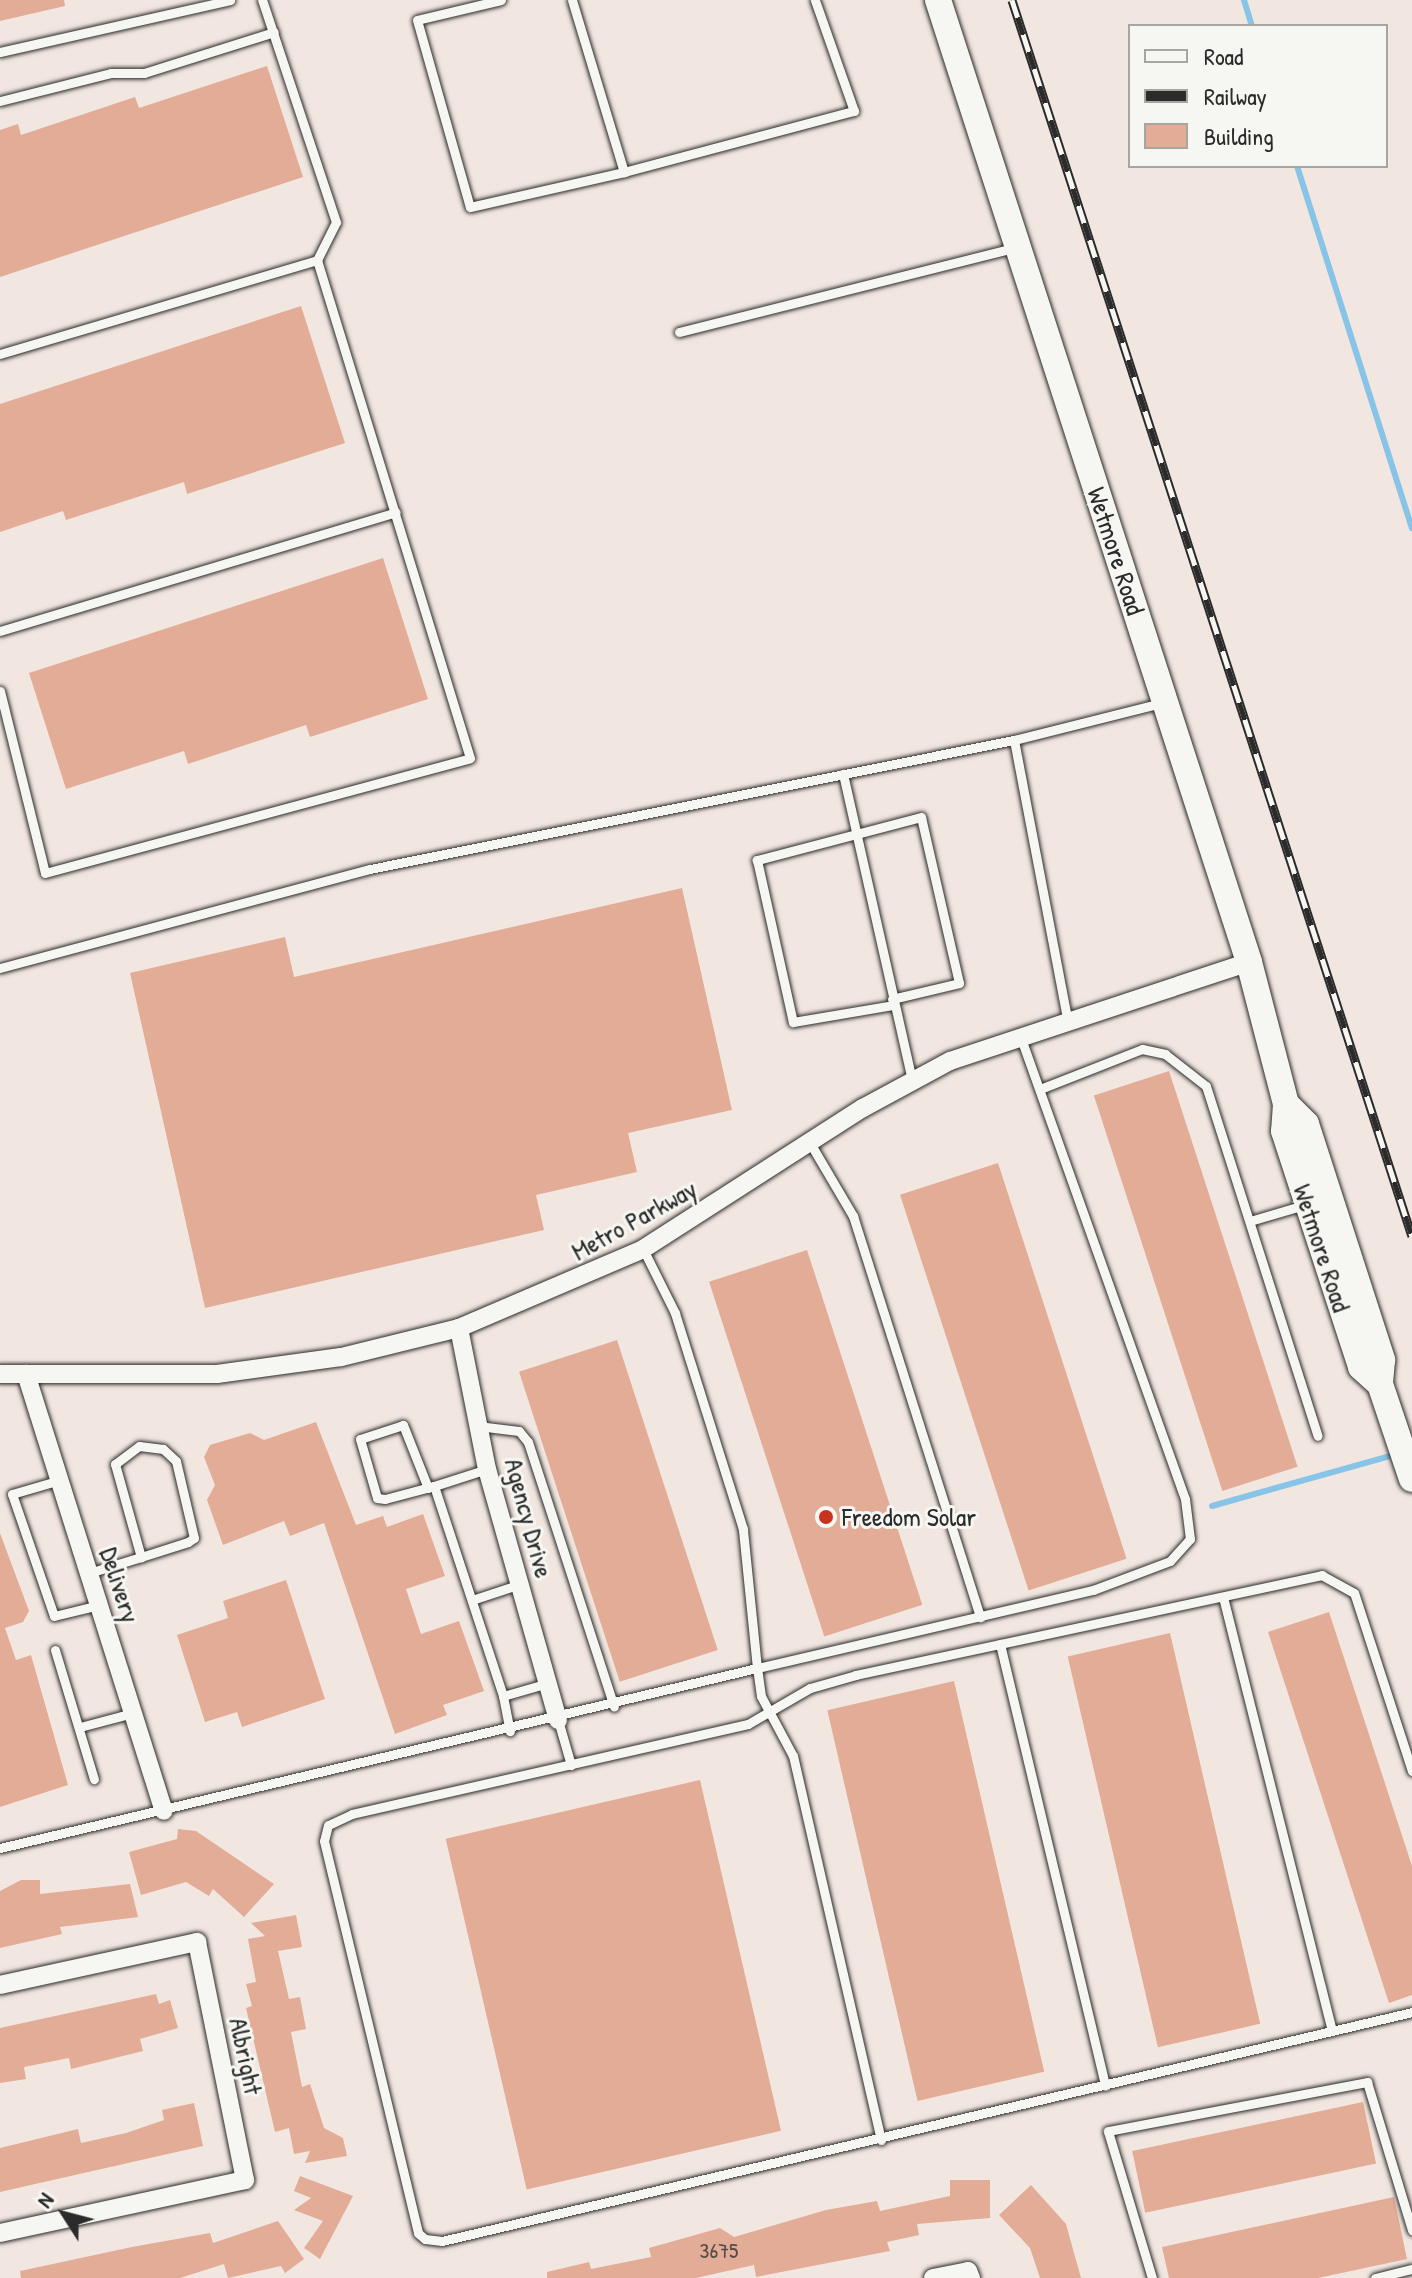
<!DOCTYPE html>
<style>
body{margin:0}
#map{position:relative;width:1412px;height:2278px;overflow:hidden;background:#f2e7e0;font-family:"Patrick Hand",sans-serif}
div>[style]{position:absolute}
.stream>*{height:6px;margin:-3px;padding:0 3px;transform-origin:3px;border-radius:3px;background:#87c4e7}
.building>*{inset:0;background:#e2ac97;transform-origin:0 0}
.roads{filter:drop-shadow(0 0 2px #2b2b2b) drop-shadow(0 0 2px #2b2b2b)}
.service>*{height:9px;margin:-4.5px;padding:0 4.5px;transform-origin:4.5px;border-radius:4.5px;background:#f6f6f2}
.minor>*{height:18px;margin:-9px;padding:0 9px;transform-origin:9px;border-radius:9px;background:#f6f6f2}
.secondary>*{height:26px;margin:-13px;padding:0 13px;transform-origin:13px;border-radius:13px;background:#f6f6f2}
.rail>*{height:9px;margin-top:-4.5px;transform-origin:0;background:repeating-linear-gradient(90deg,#f6f6f2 0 18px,#2b2b2b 0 36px);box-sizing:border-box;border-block:2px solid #2b2b2b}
.dots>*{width:22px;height:22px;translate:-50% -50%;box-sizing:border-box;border:4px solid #f6f6f2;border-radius:50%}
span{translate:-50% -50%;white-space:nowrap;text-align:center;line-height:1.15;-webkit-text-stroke:6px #f6f6f2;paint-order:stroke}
.number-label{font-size:22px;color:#594b46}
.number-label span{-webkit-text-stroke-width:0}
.street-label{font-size:26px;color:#2b2b2b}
.poi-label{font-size:26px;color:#2b2b2b}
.left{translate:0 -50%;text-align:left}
.legend{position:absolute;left:1128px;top:24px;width:260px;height:144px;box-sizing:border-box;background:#f6f6f2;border:2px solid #a5a5a2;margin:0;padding:10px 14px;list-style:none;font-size:24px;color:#2b2b2b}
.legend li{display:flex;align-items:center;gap:16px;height:40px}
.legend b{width:40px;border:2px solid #a5a5a2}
.north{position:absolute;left:24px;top:2174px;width:80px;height:80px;-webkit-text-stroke:6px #f6f6f2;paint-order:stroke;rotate:306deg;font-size:22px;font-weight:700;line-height:32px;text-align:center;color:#2b2b2b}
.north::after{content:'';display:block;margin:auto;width:28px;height:36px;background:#2b2b2b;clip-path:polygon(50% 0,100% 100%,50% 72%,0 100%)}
</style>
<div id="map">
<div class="stream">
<div style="left:1244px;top:0;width:27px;rotate:73deg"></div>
<div style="left:1297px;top:166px;width:380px;rotate:72.4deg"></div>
<div style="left:1212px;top:1506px;width:192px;rotate:-15.7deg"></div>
</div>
<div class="building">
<div style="clip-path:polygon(0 0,64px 0,65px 6px,0 21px)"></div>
<div style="clip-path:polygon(267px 66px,303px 177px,0 277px,0 130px,18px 124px,21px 135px,135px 97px,139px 108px)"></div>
<div style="clip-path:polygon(301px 306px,345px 443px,187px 494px,184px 482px,66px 520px,63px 511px,0 532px,0 404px)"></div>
<div style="clip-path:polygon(383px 558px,428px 699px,310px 737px,306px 725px,188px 764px,184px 751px,66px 789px,29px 673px)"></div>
<div style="clip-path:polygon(682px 888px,732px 1110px,628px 1133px,637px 1172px,536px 1195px,544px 1230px,205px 1308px,130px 973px,285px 937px,294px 977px)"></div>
<div style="left:1169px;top:1071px;width:416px;height:79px;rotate:72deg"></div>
<div style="left:998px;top:1163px;width:416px;height:103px;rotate:72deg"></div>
<div style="left:807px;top:1250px;width:373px;height:103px;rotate:72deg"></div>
<div style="left:617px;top:1340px;width:326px;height:103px;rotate:72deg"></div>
<div style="clip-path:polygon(316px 1422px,356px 1525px,383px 1516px,387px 1527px,423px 1514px,445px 1576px,406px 1589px,421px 1634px,459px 1621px,484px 1691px,443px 1705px,447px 1715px,395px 1734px,324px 1523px,290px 1536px,284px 1521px,223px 1545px,207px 1500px,215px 1485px,204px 1457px,210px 1445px,250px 1433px,264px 1440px)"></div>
<div style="clip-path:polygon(0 1533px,29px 1611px,23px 1622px,5px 1628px,16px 1660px,31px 1655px,68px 1785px,0 1807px)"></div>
<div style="clip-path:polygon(286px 1580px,325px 1699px,242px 1727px,237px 1712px,205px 1722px,177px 1635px,228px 1618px,223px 1601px)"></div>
<div style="clip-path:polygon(1329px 1612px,1412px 1866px,1412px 1995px,1389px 2003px,1268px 1632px)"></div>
<div style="left:1170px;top:1633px;width:401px;height:105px;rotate:77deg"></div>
<div style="left:954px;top:1681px;width:401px;height:130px;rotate:77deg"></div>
<div style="left:700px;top:1780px;width:360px;height:261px;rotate:77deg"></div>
<div style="clip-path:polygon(178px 1829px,196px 1831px,274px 1884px,244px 1917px,213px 1889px,209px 1896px,186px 1882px,141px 1895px,129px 1852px,177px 1839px)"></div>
<div style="clip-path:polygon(21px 1880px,40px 1880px,40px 1894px,130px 1884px,138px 1917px,60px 1927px,62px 1934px,0 1948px,0 1891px)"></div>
<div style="clip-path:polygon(296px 1915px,302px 1947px,278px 1951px,289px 1999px,300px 1997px,306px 2029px,291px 2032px,302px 2087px,310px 2084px,324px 2128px,343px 2138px,347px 2156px,305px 2163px,310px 2151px,294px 2154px,289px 2128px,275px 2132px,246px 2008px,252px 2006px,246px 1984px,256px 1982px,248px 1939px,265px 1936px,251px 1923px)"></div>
<div style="clip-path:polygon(156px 1994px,159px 2004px,170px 2000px,178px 2028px,140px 2039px,143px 2051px,71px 2069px,69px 2058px,24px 2067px,26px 2079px,0 2083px,0 2028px)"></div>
<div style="left:1363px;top:2102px;width:63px;height:236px;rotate:78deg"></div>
<div style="clip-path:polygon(194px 2103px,203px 2146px,0 2192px,0 2148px,78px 2129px,81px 2143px,126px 2133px,164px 2120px,162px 2110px)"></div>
<div style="clip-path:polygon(300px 2176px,353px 2196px,320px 2259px,304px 2248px,323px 2221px,294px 2210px,311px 2198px,294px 2191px)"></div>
<div style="clip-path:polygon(950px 2180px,990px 2180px,990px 2218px,917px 2224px,919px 2235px,887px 2242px,890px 2251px,756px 2277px,754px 2265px,696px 2278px,547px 2278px,547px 2272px,589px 2262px,591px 2269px,651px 2257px,649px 2248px,720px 2228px,734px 2237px,826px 2210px,877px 2201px,880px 2211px,950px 2196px)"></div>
<div style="clip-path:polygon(1031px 2185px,1066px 2224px,1081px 2278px,1040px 2278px,1030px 2248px,999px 2215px)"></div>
<div style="clip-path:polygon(1394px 2197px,1407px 2259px,1318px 2278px,1169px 2278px,1162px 2247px)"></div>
<div style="clip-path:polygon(278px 2221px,304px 2259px,285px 2273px,281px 2266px,228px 2278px,224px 2264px,180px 2278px,21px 2278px,20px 2271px,132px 2247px,210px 2233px,213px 2243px)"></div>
</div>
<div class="roads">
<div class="service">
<div style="left:501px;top:0;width:86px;rotate:166.6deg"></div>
<div style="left:417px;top:20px;width:194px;rotate:74.2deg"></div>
<div style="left:470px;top:207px;width:158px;rotate:-12.8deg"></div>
<div style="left:572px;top:0;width:180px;rotate:73.2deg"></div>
<div style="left:624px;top:172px;width:238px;rotate:-14.9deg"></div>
<div style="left:854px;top:111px;width:118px;rotate:-109.4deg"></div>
<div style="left:0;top:52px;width:236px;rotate:-12.7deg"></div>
<div style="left:0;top:101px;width:114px;rotate:-14.2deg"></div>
<div style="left:111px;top:73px;width:33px"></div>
<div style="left:144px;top:73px;width:136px;rotate:-17.5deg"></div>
<div style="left:679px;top:332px;width:345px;rotate:-14.1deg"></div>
<div style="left:0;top:354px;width:331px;rotate:-16.5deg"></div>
<div style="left:0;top:631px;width:413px;rotate:-16.7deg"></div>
<div style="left:0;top:691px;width:187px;rotate:76.1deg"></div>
<div style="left:45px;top:873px;width:440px;rotate:-15.1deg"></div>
<div style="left:470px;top:758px;width:521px;rotate:-107.08deg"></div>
<div style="left:317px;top:260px;width:42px;rotate:-63.4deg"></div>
<div style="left:336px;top:222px;width:234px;rotate:-108.4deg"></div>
<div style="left:1014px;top:740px;width:283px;rotate:79.2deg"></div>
<div style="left:843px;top:774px;width:314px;rotate:77.3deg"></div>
<div style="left:0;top:968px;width:383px;rotate:-15deg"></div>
<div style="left:370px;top:869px;width:657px;rotate:-11.33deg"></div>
<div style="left:1014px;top:740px;width:152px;rotate:-14.1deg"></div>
<div style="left:892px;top:999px;width:69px;rotate:-13.4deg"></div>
<div style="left:959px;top:983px;width:170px;rotate:-102.9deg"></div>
<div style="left:921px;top:817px;width:170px;rotate:165.3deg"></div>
<div style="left:757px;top:860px;width:166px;rotate:77.5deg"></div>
<div style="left:793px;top:1022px;width:101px;rotate:-9.6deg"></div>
<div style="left:1040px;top:1089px;width:110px;rotate:-21.4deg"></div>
<div style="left:1142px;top:1049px;width:24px;rotate:12deg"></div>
<div style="left:1165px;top:1054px;width:52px;rotate:38deg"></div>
<div style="left:1206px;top:1086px;width:367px;rotate:72.3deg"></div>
<div style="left:810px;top:1143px;width:85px;rotate:59.5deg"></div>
<div style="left:853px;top:1216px;width:421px;rotate:72.4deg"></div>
<div style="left:1250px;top:1221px;width:56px;rotate:-16.5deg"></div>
<div style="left:478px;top:1426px;width:41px;rotate:7deg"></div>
<div style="left:519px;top:1431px;width:14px;rotate:51deg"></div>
<div style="left:528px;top:1442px;width:278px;rotate:72deg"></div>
<div style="left:487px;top:1469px;width:56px;rotate:162.2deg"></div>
<div style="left:434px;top:1486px;width:221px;rotate:71.8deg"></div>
<div style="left:503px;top:1696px;width:47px;rotate:-16.1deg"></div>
<div style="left:60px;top:1480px;width:50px;rotate:163.7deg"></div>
<div style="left:12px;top:1494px;width:129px;rotate:71deg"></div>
<div style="left:54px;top:1616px;width:46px;rotate:-13.7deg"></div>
<div style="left:428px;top:1488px;width:68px;rotate:-111.6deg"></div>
<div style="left:403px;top:1425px;width:45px;rotate:162deg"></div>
<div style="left:360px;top:1439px;width:61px;rotate:73.9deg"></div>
<div style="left:377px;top:1498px;width:8px;rotate:7deg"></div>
<div style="left:385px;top:1499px;width:51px;rotate:-14.9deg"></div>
<div style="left:89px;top:1573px;width:54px;rotate:-17.1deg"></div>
<div style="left:141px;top:1557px;width:49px;rotate:-17.7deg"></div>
<div style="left:188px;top:1542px;width:7px;rotate:-34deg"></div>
<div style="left:194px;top:1538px;width:79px;rotate:-103.2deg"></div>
<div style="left:176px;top:1461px;width:18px;rotate:-137deg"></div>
<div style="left:163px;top:1449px;width:24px;rotate:-173deg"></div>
<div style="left:139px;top:1446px;width:30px;rotate:143deg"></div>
<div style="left:115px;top:1464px;width:97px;rotate:74.4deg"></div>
<div style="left:1223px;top:1597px;width:447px;rotate:75.9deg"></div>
<div style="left:472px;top:1600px;width:51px;rotate:-18.4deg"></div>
<div style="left:1000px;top:1644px;width:454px;rotate:76.6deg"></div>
<div style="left:55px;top:1650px;width:135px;rotate:73.2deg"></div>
<div style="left:503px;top:1696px;width:36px;rotate:79deg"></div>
<div style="left:558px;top:1720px;width:47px;rotate:73.9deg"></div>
<div style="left:80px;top:1727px;width:55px;rotate:-14.8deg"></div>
<div style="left:1412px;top:1771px;width:187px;rotate:-108deg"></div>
<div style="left:1354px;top:1593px;width:37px;rotate:-151deg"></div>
<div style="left:1322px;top:1575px;width:477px;rotate:167.9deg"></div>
<div style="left:856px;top:1675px;width:48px;rotate:164.2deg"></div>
<div style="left:810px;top:1688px;width:72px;rotate:149.9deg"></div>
<div style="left:748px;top:1724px;width:406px;rotate:167.2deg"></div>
<div style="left:352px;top:1814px;width:26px;rotate:155deg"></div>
<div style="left:328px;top:1825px;width:16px;rotate:104deg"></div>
<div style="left:324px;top:1841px;width:403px;rotate:76.5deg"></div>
<div style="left:418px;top:2233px;width:9px;rotate:41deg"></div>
<div style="left:425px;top:2239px;width:17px;rotate:7deg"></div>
<div style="left:442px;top:2241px;width:997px;rotate:-13.28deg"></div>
<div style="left:0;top:1848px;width:778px;rotate:-13.38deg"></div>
<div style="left:757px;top:1668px;width:140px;rotate:-95.8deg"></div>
<div style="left:743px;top:1529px;width:226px;rotate:-107.5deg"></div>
<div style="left:675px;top:1313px;width:72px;rotate:-116.6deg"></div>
<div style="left:881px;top:2140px;width:394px;rotate:-102.9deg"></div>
<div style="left:793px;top:1756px;width:68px;rotate:-118.1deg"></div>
<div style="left:761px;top:1696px;width:28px;rotate:-98deg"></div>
<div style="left:757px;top:1668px;width:345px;rotate:-13.1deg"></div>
<div style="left:1093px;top:1590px;width:82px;rotate:-20.6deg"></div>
<div style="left:1170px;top:1561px;width:30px;rotate:-48deg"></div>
<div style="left:1190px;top:1539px;width:40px;rotate:-97.1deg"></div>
<div style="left:1185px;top:1499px;width:489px;rotate:-109.6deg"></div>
<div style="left:1152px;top:2278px;width:153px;rotate:-106.7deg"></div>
<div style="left:1108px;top:2131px;width:264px;rotate:-10.7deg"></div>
<div style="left:1367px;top:2082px;width:155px;rotate:73.1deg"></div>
<div style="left:1375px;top:2278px;width:38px;rotate:-14deg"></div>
</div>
<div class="minor">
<div style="left:459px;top:1328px;width:144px;rotate:78.8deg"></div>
<div style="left:487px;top:1469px;width:261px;rotate:74.2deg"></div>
<div style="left:0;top:1374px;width:217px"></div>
<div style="left:217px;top:1374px;width:125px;rotate:-7.8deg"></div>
<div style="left:341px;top:1357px;width:122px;rotate:-13.8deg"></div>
<div style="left:459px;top:1328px;width:200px;rotate:-23.2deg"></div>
<div style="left:643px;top:1249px;width:261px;rotate:-32.7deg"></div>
<div style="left:863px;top:1108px;width:99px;rotate:-28.4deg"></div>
<div style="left:950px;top:1061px;width:315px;rotate:-18.3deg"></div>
<div style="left:26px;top:1374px;width:458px;rotate:72.5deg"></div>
<div style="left:0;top:1985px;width:202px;rotate:-12.3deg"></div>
<div style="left:197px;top:1942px;width:243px;rotate:78.6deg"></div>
<div style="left:245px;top:2180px;width:251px;rotate:167.8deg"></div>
<div style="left:933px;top:2278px;width:36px;rotate:-11deg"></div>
<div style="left:968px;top:2271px;width:8px;rotate:67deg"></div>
</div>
<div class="secondary">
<div style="left:938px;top:0;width:1011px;rotate:72.08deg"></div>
<div style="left:1249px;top:962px;width:147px;rotate:75.4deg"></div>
<div style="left:1286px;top:1104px;width:27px;rotate:94deg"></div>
<div style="left:1284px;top:1131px;width:248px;rotate:71.9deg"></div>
<div style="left:1361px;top:1367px;width:25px;rotate:42deg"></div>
<div style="left:1286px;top:1104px;width:28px;rotate:45deg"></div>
<div style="left:1306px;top:1124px;width:248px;rotate:72.1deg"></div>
<div style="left:1382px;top:1360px;width:24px;rotate:95deg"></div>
<div style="left:1380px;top:1384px;width:100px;rotate:71.4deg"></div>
</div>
</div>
<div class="rail">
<div style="left:1012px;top:0;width:1299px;rotate:72.07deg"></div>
</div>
<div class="dots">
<div style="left:826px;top:1517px;background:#c8321e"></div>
</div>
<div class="number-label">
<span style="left:719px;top:2251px">3675</span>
</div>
<div class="street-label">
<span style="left:1116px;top:551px;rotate:72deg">Wetmore Road</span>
<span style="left:634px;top:1220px;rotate:-29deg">Metro Parkway</span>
<span style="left:1322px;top:1248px;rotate:72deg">Wetmore Road</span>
<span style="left:529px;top:1518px;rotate:75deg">Agency Drive</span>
<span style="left:120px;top:1585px;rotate:72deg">Delivery</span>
<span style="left:246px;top:2056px;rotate:78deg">Albright</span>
</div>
<div class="poi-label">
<span class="left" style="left:842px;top:1517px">Freedom Solar</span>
</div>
<ul class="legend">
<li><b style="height:10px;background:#f6f6f2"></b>Road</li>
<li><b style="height:10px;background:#2b2b2b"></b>Railway</li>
<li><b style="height:22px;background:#e2ac97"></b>Building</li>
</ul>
<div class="north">N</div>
</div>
